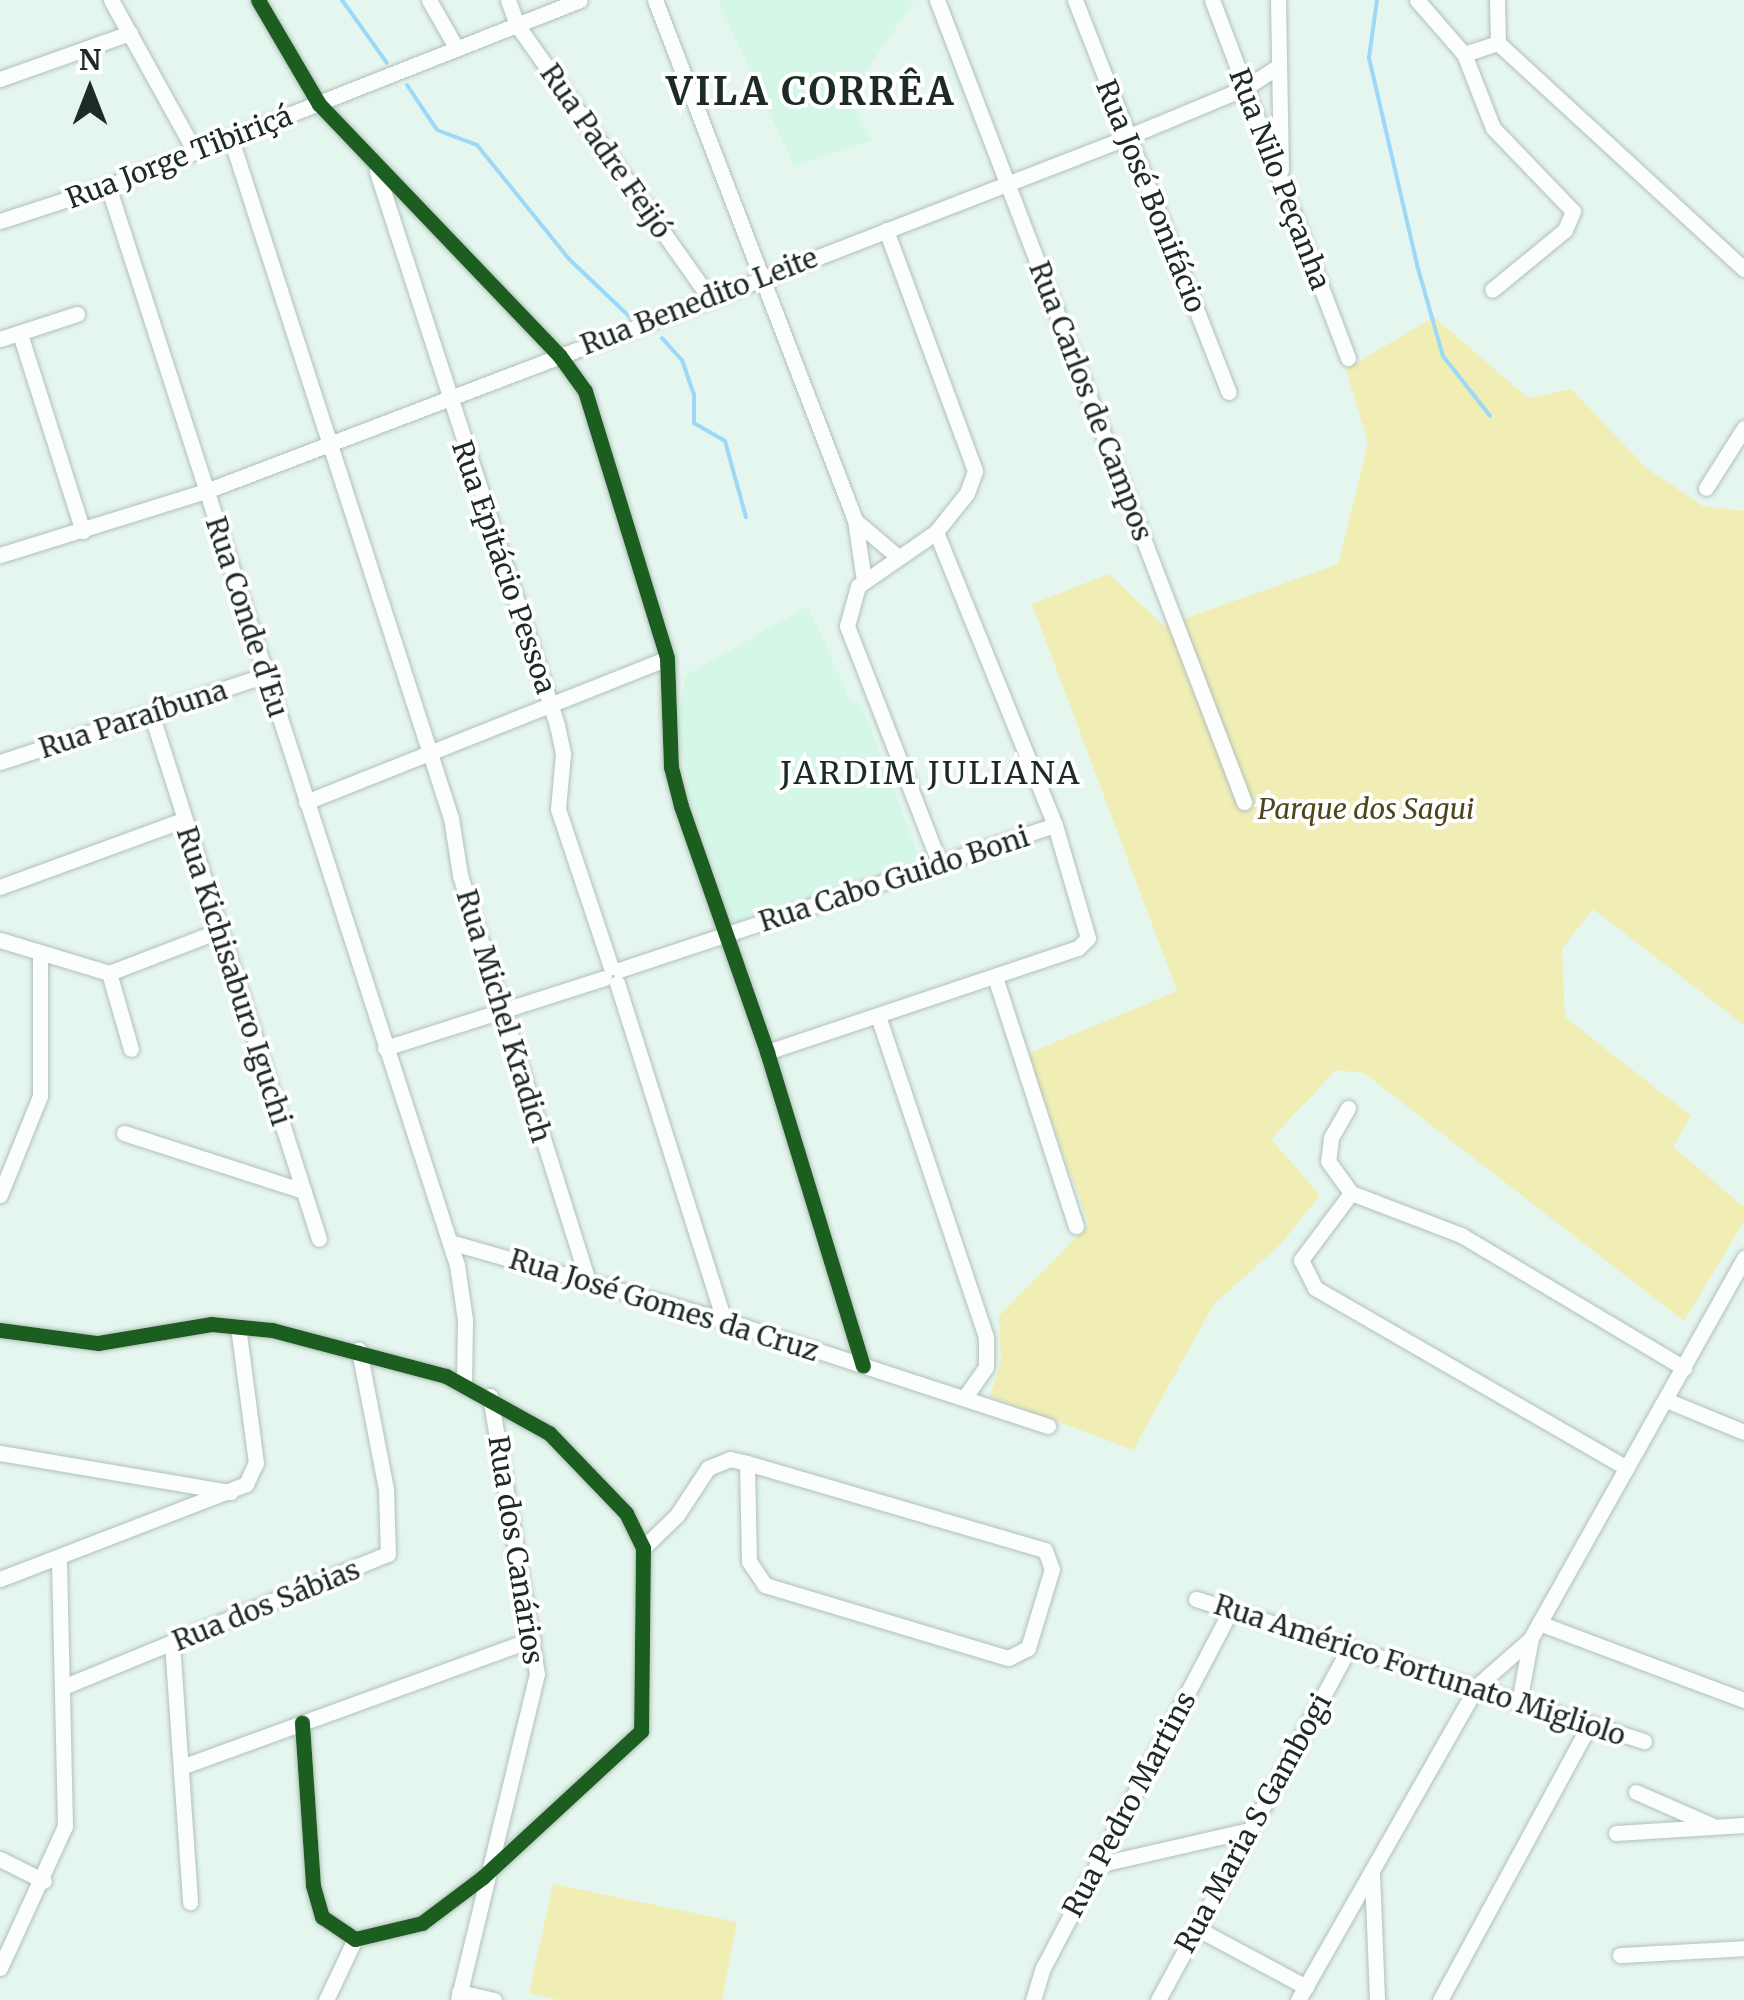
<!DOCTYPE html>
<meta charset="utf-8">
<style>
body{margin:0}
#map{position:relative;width:1744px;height:2000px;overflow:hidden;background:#e5f6ef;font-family:Merriweather,serif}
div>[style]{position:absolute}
.built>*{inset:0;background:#d4f7e8}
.green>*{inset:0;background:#f0eeb5}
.stream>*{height:4px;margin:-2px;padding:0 2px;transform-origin:2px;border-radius:2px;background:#9cd9f8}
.roads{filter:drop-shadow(0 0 2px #b1c0ba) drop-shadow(0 0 2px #b1c0ba)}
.street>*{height:15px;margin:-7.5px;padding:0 7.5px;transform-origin:7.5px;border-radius:7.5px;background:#fbfefd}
.cycleway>*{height:15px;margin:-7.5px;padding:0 7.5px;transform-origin:7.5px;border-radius:7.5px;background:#1b5e20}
span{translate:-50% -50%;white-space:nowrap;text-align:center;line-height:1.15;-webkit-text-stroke:8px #fff;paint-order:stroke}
.street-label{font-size:28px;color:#1c2b25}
.park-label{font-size:28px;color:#4e461a;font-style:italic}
.quarter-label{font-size:32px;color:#1c2b25;letter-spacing:2.5px}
.district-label{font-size:38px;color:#1c2b25;font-weight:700;letter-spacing:2.5px}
.north{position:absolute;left:40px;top:40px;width:100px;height:100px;-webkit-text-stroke:8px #fff;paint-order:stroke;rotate:0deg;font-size:28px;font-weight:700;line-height:40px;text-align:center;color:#1c2b25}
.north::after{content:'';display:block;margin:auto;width:35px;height:45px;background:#1c2b25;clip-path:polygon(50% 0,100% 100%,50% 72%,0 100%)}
</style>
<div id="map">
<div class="built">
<div style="clip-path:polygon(718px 0,915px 0,850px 95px,871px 141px,794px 166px)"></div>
<div style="clip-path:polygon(808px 606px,851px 702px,861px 703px,919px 857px,734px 923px,690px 797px,677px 722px,686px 675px)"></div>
</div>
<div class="green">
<div style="clip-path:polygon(1434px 317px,1528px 398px,1571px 389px,1646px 468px,1703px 506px,1744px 511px,1744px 1025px,1593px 909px,1562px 949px,1565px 1017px,1691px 1116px,1673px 1147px,1744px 1207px,1744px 1221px,1684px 1321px,1364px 1073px,1336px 1070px,1271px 1139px,1320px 1195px,1281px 1244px,1214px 1304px,1133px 1450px,990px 1396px,1001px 1362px,999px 1316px,1089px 1224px,1027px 1054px,1177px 991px,1032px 604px,1109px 574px,1164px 626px,1338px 564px,1368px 443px,1346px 369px)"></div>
<div style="clip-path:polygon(553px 1884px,737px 1922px,722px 2000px,559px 2000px,529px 1993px)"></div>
</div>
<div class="stream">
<div style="left:342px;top:0;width:77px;rotate:54.5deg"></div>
<div style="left:1377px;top:0;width:59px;rotate:97.9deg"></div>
<div style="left:1369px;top:58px;width:212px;rotate:76.9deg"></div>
<div style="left:1417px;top:265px;width:95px;rotate:74.1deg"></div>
<div style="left:1443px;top:356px;width:76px;rotate:51.9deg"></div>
<div style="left:407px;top:85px;width:54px;rotate:56.3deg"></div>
<div style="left:437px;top:130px;width:43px;rotate:20.6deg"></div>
<div style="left:477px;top:145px;width:146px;rotate:51.1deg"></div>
<div style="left:569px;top:259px;width:86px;rotate:43.6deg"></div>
<div style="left:662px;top:338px;width:30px;rotate:48deg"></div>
<div style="left:682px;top:360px;width:36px;rotate:71deg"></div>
<div style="left:694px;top:394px;width:29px;rotate:90deg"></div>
<div style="left:694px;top:423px;width:36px;rotate:30deg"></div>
<div style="left:725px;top:441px;width:79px;rotate:74.6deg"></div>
</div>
<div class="roads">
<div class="street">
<div style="left:111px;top:0;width:171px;rotate:61deg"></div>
<div style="left:258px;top:0;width:121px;rotate:59.6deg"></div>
<div style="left:319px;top:104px;width:347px;rotate:46.3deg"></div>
<div style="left:559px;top:355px;width:44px;rotate:54.2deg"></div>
<div style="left:585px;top:391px;width:279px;rotate:72.9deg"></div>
<div style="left:667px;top:658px;width:109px;rotate:87.9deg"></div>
<div style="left:671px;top:767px;width:40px;rotate:75.6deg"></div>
<div style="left:681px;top:806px;width:261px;rotate:70.7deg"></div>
<div style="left:767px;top:1052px;width:328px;rotate:73deg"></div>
<div style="left:429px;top:0;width:56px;rotate:60.3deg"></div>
<div style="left:508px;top:0;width:27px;rotate:70deg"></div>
<div style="left:517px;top:25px;width:335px;rotate:54.8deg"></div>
<div style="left:655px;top:0;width:557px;rotate:68.96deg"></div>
<div style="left:855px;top:520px;width:62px;rotate:81.6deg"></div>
<div style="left:937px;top:0;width:859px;rotate:69.05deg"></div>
<div style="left:1075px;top:0;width:421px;rotate:68.6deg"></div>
<div style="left:1212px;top:0;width:383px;rotate:69.2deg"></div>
<div style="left:1278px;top:0;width:170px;rotate:89deg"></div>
<div style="left:1417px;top:0;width:72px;rotate:49deg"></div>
<div style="left:1464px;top:54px;width:36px;rotate:-18deg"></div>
<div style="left:1497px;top:0;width:43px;rotate:88.7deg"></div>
<div style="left:1498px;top:43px;width:334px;rotate:42.6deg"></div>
<div style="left:1464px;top:54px;width:79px;rotate:68.6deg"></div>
<div style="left:1493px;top:128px;width:115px;rotate:46.1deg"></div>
<div style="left:1573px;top:211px;width:21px;rotate:113deg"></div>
<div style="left:1565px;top:230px;width:94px;rotate:140.6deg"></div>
<div style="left:0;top:79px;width:138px;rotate:-19.5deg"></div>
<div style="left:231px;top:139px;width:714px;rotate:72.05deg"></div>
<div style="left:451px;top:818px;width:58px;rotate:81deg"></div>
<div style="left:460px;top:875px;width:427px;rotate:72.5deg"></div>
<div style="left:377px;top:172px;width:582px;rotate:71.97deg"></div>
<div style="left:557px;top:725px;width:30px;rotate:78deg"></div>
<div style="left:563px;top:754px;width:55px;rotate:95.2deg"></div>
<div style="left:558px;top:809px;width:167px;rotate:71.5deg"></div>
<div style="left:108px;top:186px;width:1134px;rotate:72.08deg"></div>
<div style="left:457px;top:1265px;width:56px;rotate:81.7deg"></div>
<div style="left:465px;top:1320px;width:63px;rotate:90.9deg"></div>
<div style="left:0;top:221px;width:114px;rotate:-18deg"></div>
<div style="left:108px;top:186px;width:507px;rotate:-21.51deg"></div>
<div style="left:886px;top:230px;width:257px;rotate:69.7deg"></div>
<div style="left:975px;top:471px;width:23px;rotate:110deg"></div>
<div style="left:967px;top:493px;width:50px;rotate:128.5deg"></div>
<div style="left:936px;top:532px;width:95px;rotate:145.3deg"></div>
<div style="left:858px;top:586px;width:41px;rotate:105.4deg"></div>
<div style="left:847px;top:626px;width:253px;rotate:68.7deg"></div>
<div style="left:20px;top:334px;width:207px;rotate:72.3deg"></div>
<div style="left:0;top:339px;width:81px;rotate:-18deg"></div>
<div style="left:1706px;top:488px;width:71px;rotate:-57.7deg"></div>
<div style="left:858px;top:523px;width:51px;rotate:40.2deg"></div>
<div style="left:0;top:555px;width:216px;rotate:-17.3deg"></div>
<div style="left:206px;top:491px;width:539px;rotate:-20.85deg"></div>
<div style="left:710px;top:299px;width:447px;rotate:-21.2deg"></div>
<div style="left:1127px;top:137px;width:128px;rotate:-22.6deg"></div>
<div style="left:1245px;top:88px;width:37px;rotate:-33deg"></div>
<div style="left:151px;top:713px;width:552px;rotate:72.29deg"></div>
<div style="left:0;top:762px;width:280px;rotate:-18.1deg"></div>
<div style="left:306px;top:802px;width:389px;rotate:-21.7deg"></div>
<div style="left:0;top:887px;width:195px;rotate:-20.1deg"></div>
<div style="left:0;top:940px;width:114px;rotate:16.8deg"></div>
<div style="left:109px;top:973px;width:120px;rotate:-21deg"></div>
<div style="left:619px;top:970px;width:459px;rotate:-18.4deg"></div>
<div style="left:109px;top:973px;width:79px;rotate:73.9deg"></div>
<div style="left:995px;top:977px;width:262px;rotate:72deg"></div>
<div style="left:617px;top:983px;width:354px;rotate:72.4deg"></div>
<div style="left:878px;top:1016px;width:339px;rotate:71.4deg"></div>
<div style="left:986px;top:1337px;width:30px;rotate:90deg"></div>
<div style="left:986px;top:1367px;width:35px;rotate:125deg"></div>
<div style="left:385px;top:1048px;width:230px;rotate:-17.7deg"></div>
<div style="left:767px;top:1052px;width:328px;rotate:-18.5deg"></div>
<div style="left:1078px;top:948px;width:14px;rotate:-45deg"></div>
<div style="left:1088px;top:938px;width:118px;rotate:-106.3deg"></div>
<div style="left:1055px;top:825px;width:316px;rotate:-112.1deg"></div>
<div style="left:1348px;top:1108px;width:34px;rotate:120deg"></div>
<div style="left:1331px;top:1138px;width:23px;rotate:97deg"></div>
<div style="left:1328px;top:1161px;width:39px;rotate:54deg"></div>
<div style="left:124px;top:1133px;width:189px;rotate:17.9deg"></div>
<div style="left:1351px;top:1193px;width:84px;rotate:126.7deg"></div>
<div style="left:1301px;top:1260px;width:31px;rotate:63deg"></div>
<div style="left:1315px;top:1288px;width:360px;rotate:30deg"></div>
<div style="left:1351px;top:1193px;width:118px;rotate:20.9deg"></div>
<div style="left:1461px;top:1235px;width:260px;rotate:30.8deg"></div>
<div style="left:0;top:1195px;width:107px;rotate:-68deg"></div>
<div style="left:40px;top:1096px;width:143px;rotate:-90deg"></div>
<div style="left:450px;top:1242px;width:285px;rotate:15.9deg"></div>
<div style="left:724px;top:1320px;width:341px;rotate:18.1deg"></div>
<div style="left:0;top:1330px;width:99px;rotate:7.6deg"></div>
<div style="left:98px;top:1343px;width:115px;rotate:-9.5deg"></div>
<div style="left:211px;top:1324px;width:61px;rotate:5.6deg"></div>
<div style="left:272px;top:1330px;width:180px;rotate:14.8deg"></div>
<div style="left:446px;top:1376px;width:118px;rotate:29deg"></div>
<div style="left:549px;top:1433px;width:111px;rotate:46.1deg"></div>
<div style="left:626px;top:1513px;width:39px;rotate:64deg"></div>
<div style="left:643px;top:1548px;width:183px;rotate:90.6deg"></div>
<div style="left:641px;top:1731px;width:215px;rotate:137.3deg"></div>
<div style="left:483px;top:1877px;width:76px;rotate:143deg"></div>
<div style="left:422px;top:1923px;width:69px;rotate:166.6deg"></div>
<div style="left:355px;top:1939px;width:40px;rotate:-146deg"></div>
<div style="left:322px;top:1917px;width:33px;rotate:-106deg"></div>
<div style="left:313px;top:1885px;width:163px;rotate:-93.9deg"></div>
<div style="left:1666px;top:1400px;width:84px;rotate:22.3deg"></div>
<div style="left:0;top:1453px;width:234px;rotate:9.6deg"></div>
<div style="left:643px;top:1548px;width:47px;rotate:-44.1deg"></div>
<div style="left:677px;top:1515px;width:56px;rotate:-56.6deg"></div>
<div style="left:708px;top:1468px;width:24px;rotate:-22deg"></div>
<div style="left:730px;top:1459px;width:17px;rotate:13deg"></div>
<div style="left:747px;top:1463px;width:310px;rotate:16.3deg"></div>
<div style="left:1045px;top:1550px;width:20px;rotate:70deg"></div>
<div style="left:1052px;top:1569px;width:83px;rotate:106.9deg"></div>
<div style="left:1028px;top:1648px;width:22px;rotate:153deg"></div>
<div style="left:1008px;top:1658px;width:254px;rotate:-163.3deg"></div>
<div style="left:765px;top:1585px;width:29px;rotate:-124deg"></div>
<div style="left:749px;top:1561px;width:98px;rotate:-91.2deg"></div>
<div style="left:0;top:1579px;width:264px;rotate:-21.1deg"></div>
<div style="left:246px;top:1484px;width:23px;rotate:-65deg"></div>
<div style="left:256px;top:1463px;width:137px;rotate:-97.5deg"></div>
<div style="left:1196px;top:1599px;width:470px;rotate:17.6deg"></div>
<div style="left:1539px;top:1623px;width:219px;rotate:20.6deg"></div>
<div style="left:172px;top:1643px;width:260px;rotate:86deg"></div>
<div style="left:63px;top:1687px;width:351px;rotate:-22.3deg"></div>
<div style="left:388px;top:1554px;width:65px;rotate:-91.8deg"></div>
<div style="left:386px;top:1489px;width:142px;rotate:-101deg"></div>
<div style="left:1519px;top:1702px;width:65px;rotate:-79.4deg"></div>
<div style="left:1531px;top:1638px;width:436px;rotate:-60.7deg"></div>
<div style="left:184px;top:1766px;width:371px;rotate:-20deg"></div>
<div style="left:1636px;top:1792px;width:82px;rotate:23.7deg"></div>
<div style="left:1616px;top:1833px;width:128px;rotate:-3.6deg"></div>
<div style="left:0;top:1859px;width:49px;rotate:26.6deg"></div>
<div style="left:1097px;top:1865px;width:153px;rotate:-12.9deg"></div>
<div style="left:1372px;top:1874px;width:126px;rotate:87.7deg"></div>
<div style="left:1196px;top:1928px;width:125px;rotate:28.2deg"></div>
<div style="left:1620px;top:1955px;width:124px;rotate:-3.2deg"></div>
<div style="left:0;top:1968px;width:156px;rotate:-65.4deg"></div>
<div style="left:65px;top:1826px;width:268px;rotate:-91.3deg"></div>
<div style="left:459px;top:1992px;width:36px;rotate:13deg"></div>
<div style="left:326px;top:2000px;width:68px;rotate:-64.6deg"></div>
<div style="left:458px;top:2000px;width:335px;rotate:-76.4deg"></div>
<div style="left:537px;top:1674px;width:282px;rotate:-99.6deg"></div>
<div style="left:1033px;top:2000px;width:34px;rotate:-73deg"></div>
<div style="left:1043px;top:1968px;width:404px;rotate:-62.3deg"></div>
<div style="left:1158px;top:2000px;width:402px;rotate:-61.5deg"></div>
<div style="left:1298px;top:2000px;width:361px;rotate:-60.3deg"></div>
<div style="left:1477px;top:1686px;width:68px;rotate:-41.4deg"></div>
<div style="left:1440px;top:2000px;width:314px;rotate:-61.5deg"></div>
</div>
</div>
<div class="cycleway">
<div style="left:258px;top:0;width:121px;rotate:59.6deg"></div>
<div style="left:319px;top:104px;width:347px;rotate:46.3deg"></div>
<div style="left:559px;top:355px;width:44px;rotate:54.2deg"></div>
<div style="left:585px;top:391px;width:279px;rotate:72.9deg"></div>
<div style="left:667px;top:658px;width:109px;rotate:87.9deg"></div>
<div style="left:671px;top:767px;width:40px;rotate:75.6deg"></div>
<div style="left:681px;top:806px;width:261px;rotate:70.7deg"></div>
<div style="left:767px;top:1052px;width:328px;rotate:73deg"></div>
<div style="left:0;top:1330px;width:99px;rotate:7.6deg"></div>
<div style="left:98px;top:1343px;width:115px;rotate:-9.5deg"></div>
<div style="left:211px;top:1324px;width:61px;rotate:5.6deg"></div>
<div style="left:272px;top:1330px;width:180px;rotate:14.8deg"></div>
<div style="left:446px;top:1376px;width:118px;rotate:29deg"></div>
<div style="left:549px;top:1433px;width:111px;rotate:46.1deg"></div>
<div style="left:626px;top:1513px;width:39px;rotate:64deg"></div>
<div style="left:643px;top:1548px;width:183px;rotate:90.6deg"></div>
<div style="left:641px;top:1731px;width:215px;rotate:137.3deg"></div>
<div style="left:483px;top:1877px;width:76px;rotate:143deg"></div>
<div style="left:422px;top:1923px;width:69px;rotate:166.6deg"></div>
<div style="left:355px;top:1939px;width:40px;rotate:-146deg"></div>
<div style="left:322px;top:1917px;width:33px;rotate:-106deg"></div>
<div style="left:313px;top:1885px;width:163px;rotate:-93.9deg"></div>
</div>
<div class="street-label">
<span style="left:606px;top:151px;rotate:55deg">Rua Padre Feijó</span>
<span style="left:179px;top:157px;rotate:-21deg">Rua Jorge Tibiriçá</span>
<span style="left:1280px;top:179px;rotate:69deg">Rua Nilo Peçanha</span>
<span style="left:1151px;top:196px;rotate:68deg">Rua José Bonifácio</span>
<span style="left:699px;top:301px;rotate:-21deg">Rua Benedito Leite</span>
<span style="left:1091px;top:401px;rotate:69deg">Rua Carlos de Campos</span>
<span style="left:504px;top:567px;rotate:71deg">Rua Epitácio Pessoa</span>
<span style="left:247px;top:617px;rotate:72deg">Rua Conde d'Eu</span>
<span style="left:133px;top:719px;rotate:-18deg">Rua Paraíbuna</span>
<span style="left:894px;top:879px;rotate:-18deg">Rua Cabo Guido Boni</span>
<span style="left:234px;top:976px;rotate:72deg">Rua Kichisaburo Iguchi</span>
<span style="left:504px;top:1016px;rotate:73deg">Rua Michel Kradich</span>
<span style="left:664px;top:1305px;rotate:17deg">Rua José Gomes da Cruz</span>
<span style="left:516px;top:1550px;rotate:81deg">Rua dos Canários</span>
<span style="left:266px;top:1605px;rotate:-22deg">Rua dos Sábias</span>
<span style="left:1420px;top:1670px;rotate:18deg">Rua Américo Fortunato Migliolo</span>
<span style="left:1129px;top:1804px;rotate:-62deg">Rua Pedro Martins</span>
<span style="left:1253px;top:1823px;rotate:-61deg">Rua Maria S Gambogi</span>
</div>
<div class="park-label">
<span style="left:1366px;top:809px">Parque dos Sagui</span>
</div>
<div class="quarter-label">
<span style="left:931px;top:773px">JARDIM JULIANA</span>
</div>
<div class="district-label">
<span style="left:811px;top:92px">VILA CORRÊA</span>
</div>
<div class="north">N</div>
</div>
